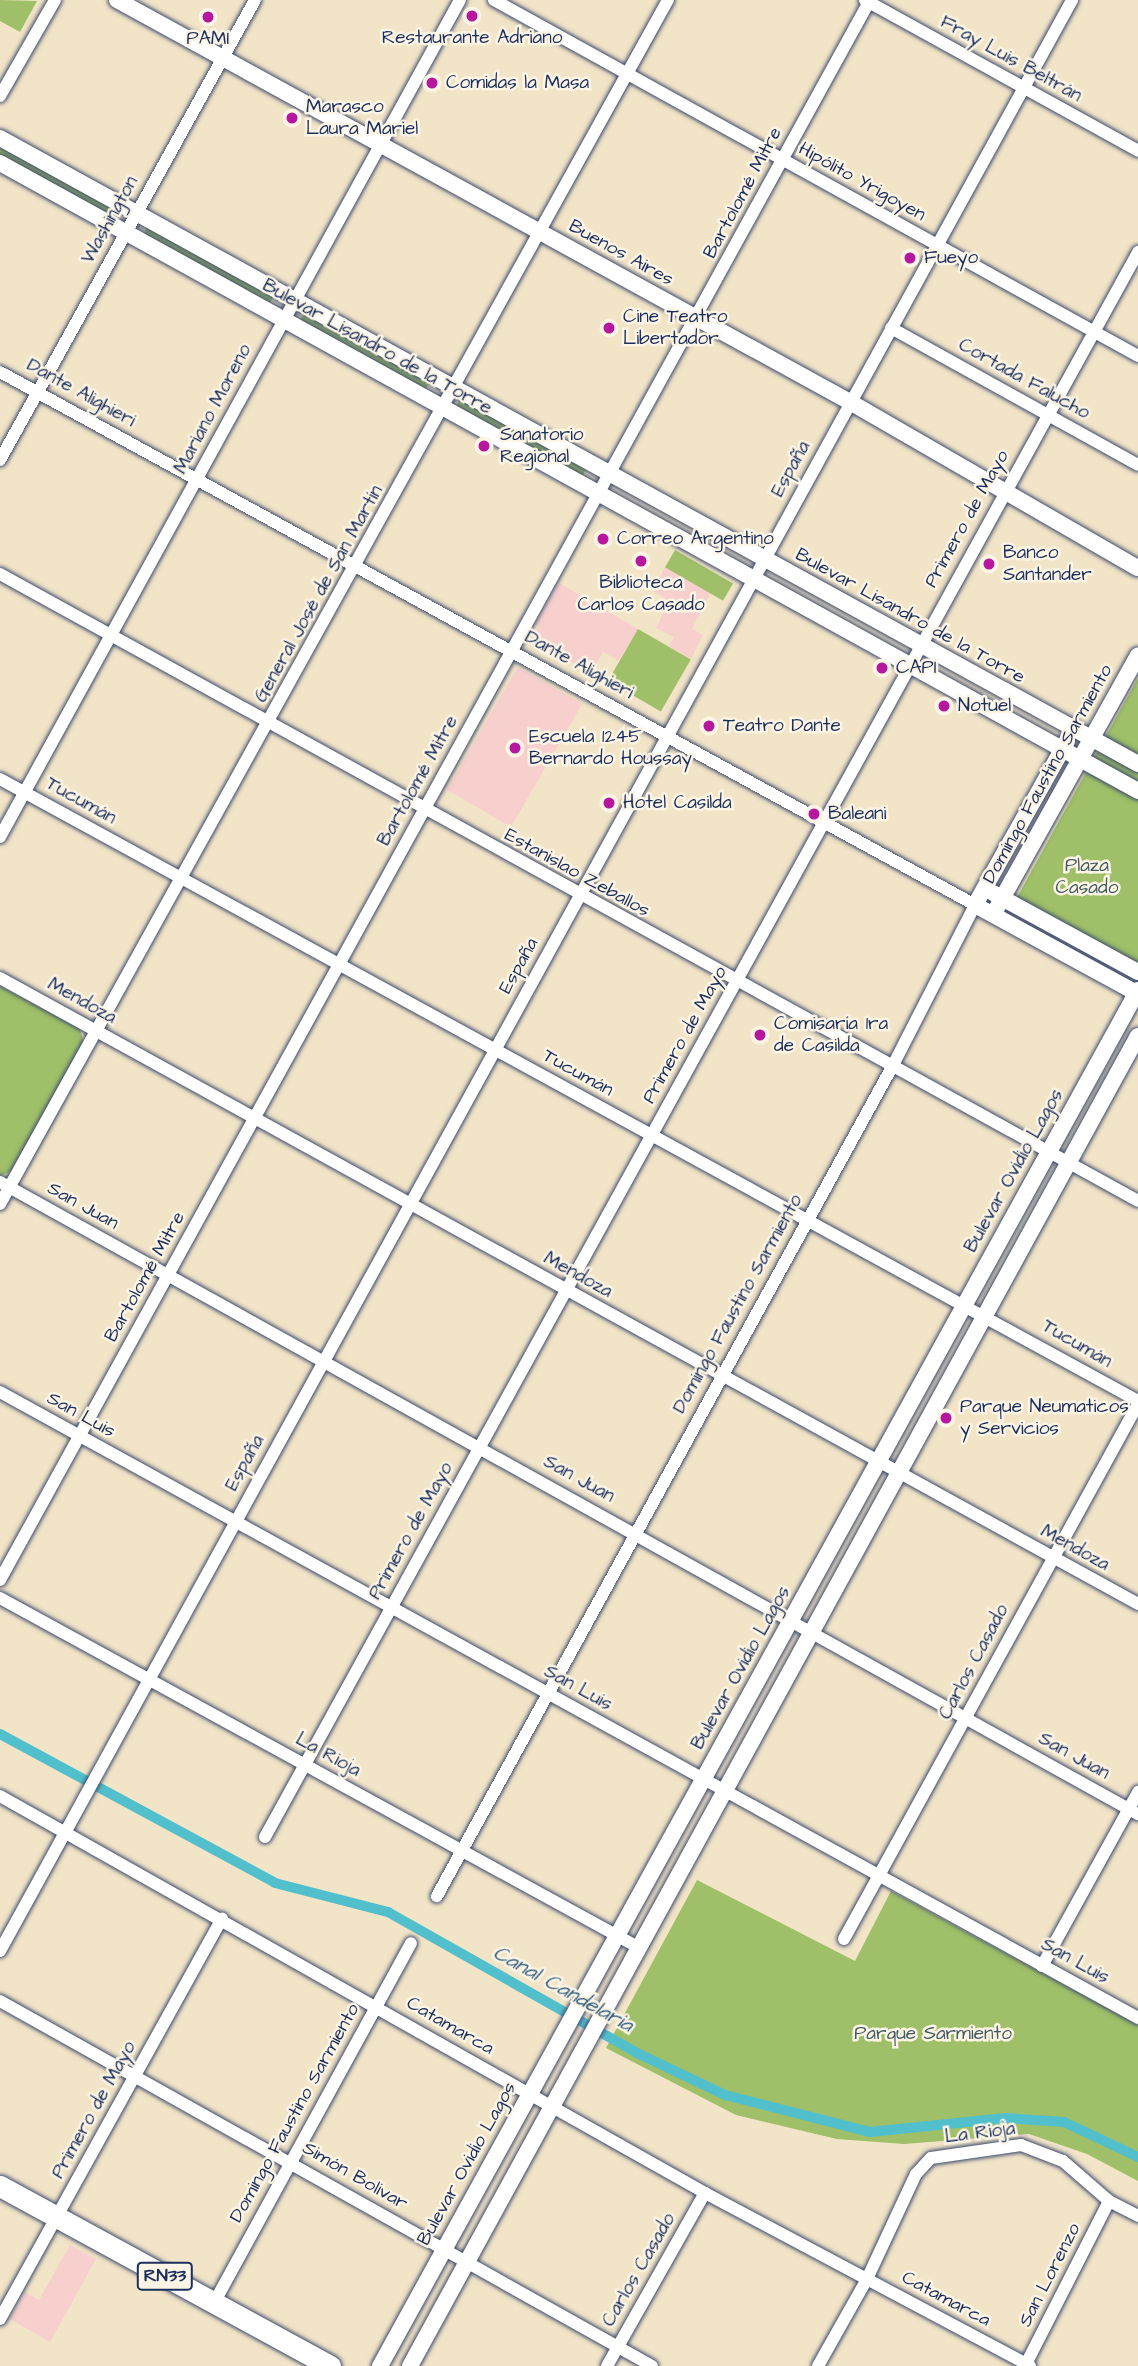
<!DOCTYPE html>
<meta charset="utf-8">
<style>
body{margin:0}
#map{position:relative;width:1138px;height:2366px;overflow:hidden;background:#f2e4c7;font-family:"Architects Daughter",sans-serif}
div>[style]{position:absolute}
.built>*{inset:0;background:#f7d0ce;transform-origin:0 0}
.green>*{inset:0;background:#9fbf68;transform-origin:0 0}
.canal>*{height:10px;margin:-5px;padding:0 5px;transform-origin:5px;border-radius:5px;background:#52bfcc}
.roads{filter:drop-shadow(0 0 2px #3b4a6e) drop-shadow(0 0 2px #3b4a6e)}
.street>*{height:12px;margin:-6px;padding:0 6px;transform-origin:6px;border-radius:6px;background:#fff}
.secondary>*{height:16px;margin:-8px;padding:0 8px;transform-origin:8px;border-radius:8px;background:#fff}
.highway>*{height:21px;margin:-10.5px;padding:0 10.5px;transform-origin:10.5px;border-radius:10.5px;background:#fff}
.dots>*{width:19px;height:19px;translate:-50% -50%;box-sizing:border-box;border:4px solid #fcf5e5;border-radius:50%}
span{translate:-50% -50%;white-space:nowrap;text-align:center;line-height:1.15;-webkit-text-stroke:5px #fcf5e5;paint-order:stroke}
.shield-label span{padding:2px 5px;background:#fcf5e5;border:2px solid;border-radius:5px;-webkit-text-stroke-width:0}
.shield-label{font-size:18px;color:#1b2f5e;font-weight:700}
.poi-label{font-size:19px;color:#1b2f5e}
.left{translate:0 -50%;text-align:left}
.street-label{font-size:19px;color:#1b2f5e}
.park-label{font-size:19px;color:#435a61}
.water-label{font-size:21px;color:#2c5a7f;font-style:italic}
</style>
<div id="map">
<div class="built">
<div style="clip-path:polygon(665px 567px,711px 592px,692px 629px,703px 635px,691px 659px,669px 646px,674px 637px,656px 628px,669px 601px,653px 591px)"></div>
<div style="clip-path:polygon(559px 583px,638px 629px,619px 661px,603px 652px,591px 673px,533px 639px,539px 627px,535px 624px)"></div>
<div style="left:518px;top:667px;width:74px;height:142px;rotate:30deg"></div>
<div style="clip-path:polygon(70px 2245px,96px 2259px,50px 2342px,10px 2319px,25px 2292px,39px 2300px)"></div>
</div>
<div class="green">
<div style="clip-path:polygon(0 0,37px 1px,20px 32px,0 21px)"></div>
<div style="clip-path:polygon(0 144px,117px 211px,116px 221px,0 160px)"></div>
<div style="left:148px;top:226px;width:144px;height:11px;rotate:30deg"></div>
<div style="left:305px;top:312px;width:143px;height:11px;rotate:29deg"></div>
<div style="left:461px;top:398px;width:144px;height:11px;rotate:30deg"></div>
<div style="left:675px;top:550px;width:67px;height:20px;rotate:30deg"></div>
<div style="left:638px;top:629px;width:61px;height:60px;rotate:30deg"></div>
<div style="clip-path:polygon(1138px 678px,1138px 969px,1015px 901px)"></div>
<div style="clip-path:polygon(0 986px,80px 1029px,84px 1044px,12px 1171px,0 1176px)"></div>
<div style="clip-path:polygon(697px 1880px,855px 1961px,891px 1891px,1138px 2025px,1138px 2181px,1087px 2154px,1029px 2134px,904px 2144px,837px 2139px,736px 2115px,606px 2048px)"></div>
</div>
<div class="canal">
<div style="left:0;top:1734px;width:313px;rotate:28.4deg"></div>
<div style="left:275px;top:1883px;width:117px;rotate:14.4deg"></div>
<div style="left:388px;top:1912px;width:286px;rotate:29.5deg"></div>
<div style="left:637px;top:2053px;width:98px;rotate:25.5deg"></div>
<div style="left:725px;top:2095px;width:150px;rotate:14.3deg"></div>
<div style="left:870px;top:2132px;width:136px;rotate:-5.9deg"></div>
<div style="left:1005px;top:2118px;width:59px;rotate:3.9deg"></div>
<div style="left:1064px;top:2122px;width:82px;rotate:25.3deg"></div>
</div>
<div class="roads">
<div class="street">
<div style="left:494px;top:0;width:736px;rotate:28.93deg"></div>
<div style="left:865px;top:0;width:312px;rotate:28.9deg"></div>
<div style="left:0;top:96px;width:111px;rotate:-60.2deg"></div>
<div style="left:891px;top:328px;width:282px;rotate:29deg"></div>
<div style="left:0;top:372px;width:1111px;rotate:28.66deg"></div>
<div style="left:975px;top:905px;width:182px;rotate:117.1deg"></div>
<div style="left:892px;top:1067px;width:946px;rotate:118.76deg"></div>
<div style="left:0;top:460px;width:526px;rotate:-61deg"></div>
<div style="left:0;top:574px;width:1299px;rotate:28.85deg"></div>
<div style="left:0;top:779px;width:1297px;rotate:28.66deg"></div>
<div style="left:0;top:837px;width:955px;rotate:-61.21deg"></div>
<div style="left:0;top:978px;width:1299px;rotate:28.81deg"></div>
<div style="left:0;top:1182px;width:1302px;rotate:29.05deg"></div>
<div style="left:0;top:1204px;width:1377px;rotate:-60.98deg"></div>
<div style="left:0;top:1392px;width:1299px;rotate:28.81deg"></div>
<div style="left:0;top:1580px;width:1804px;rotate:-61.16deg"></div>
<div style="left:0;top:1598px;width:727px;rotate:28.68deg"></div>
<div style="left:0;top:1796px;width:809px;rotate:29.38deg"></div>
<div style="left:705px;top:2193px;width:368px;rotate:28deg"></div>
<div style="left:265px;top:1837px;width:1810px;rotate:-61.15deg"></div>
<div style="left:844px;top:1939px;width:610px;rotate:-61.21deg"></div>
<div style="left:0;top:1951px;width:2226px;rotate:-61.21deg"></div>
<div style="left:1042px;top:1966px;width:199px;rotate:-61.1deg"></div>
<div style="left:0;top:2001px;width:747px;rotate:29.24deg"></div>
<div style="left:214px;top:2303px;width:410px;rotate:-61.3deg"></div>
<div style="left:0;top:2319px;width:458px;rotate:-61deg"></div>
<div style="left:607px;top:2366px;width:199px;rotate:-60.5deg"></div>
<div style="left:818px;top:2366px;width:100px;rotate:-60.6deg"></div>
<div style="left:867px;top:2279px;width:116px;rotate:-65deg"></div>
<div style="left:916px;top:2174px;width:22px;rotate:-47deg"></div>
<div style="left:931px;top:2158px;width:91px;rotate:-8.2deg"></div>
<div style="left:1021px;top:2145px;width:45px;rotate:20.9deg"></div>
<div style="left:1063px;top:2161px;width:61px;rotate:41deg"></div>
<div style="left:1109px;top:2201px;width:33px;rotate:27deg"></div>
<div style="left:1025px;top:2366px;width:185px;rotate:-63deg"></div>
</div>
<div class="secondary">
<div style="left:117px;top:0;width:836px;rotate:28.74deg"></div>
<div style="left:850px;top:402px;width:332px;rotate:30deg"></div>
<div style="left:0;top:138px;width:1299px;rotate:28.81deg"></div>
<div style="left:0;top:163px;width:1300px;rotate:28.89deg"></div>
<div style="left:1067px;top:741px;width:188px;rotate:119.3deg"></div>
<div style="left:975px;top:905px;width:186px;rotate:28.6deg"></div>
<div style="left:993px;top:893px;width:165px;rotate:28.6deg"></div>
<div style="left:994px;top:913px;width:295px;rotate:-60.8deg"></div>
<div style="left:380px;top:2366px;width:1571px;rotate:-61.15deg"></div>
<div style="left:410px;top:2366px;width:1516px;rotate:-61.31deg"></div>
</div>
<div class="highway">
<div style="left:0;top:2186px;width:376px;rotate:28.6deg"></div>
</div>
</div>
<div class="dots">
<div style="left:472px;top:16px;background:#b5179e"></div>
<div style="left:208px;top:17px;background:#b5179e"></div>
<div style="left:432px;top:83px;background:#b5179e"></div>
<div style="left:292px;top:118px;background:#b5179e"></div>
<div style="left:910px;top:258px;background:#b5179e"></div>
<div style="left:609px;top:328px;background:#b5179e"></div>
<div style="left:484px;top:446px;background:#b5179e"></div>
<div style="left:603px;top:539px;background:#b5179e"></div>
<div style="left:641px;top:561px;background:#b5179e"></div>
<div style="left:989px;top:564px;background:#b5179e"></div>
<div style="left:882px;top:668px;background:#b5179e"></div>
<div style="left:944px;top:706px;background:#b5179e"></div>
<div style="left:709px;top:726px;background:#b5179e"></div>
<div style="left:515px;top:748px;background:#b5179e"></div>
<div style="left:609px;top:803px;background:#b5179e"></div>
<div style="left:814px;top:814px;background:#b5179e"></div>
<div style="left:760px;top:1035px;background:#b5179e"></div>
<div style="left:946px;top:1418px;background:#b5179e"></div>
</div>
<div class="shield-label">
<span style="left:165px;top:2276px">RN33</span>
</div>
<div class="poi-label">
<span style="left:472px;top:38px">Restaurante Adriano</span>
<span style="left:208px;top:39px">PAMI</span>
<span class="left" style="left:446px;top:83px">Comidas la Masa</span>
<span class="left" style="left:306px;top:118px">Marasco<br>Laura Mariel</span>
<span class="left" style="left:924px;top:258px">Fueyo</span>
<span class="left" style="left:623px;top:328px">Cine Teatro<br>Libertador</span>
<span class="left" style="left:500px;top:446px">Sanatorio<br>Regional</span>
<span class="left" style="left:617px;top:539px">Correo Argentino</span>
<span class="left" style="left:1003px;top:564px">Banco<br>Santander</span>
<span style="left:641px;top:594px">Biblioteca<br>Carlos Casado</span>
<span class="left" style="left:896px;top:668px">CAPI</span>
<span class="left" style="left:958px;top:706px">Notuel</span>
<span class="left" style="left:723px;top:726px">Teatro Dante</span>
<span class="left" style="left:529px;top:748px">Escuela 1245<br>Bernardo Houssay</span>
<span class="left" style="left:623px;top:803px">Hotel Casilda</span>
<span class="left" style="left:828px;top:814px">Baleani</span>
<span class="left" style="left:774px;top:1035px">Comisaría 1ra<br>de Casilda</span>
<span class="left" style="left:960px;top:1418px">Parque Neumaticos<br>y Servicios</span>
</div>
<div class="street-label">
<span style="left:1011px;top:59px;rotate:29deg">Fray Luis Beltrán</span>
<span style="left:862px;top:182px;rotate:29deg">Hipólito Yrigoyen</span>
<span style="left:743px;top:193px;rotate:-62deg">Bartolomé Mitre</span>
<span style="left:110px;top:220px;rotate:-61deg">Washington</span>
<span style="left:621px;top:253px;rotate:29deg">Buenos Aires</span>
<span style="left:377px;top:347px;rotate:29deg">Bulevar Lisandro de la Torre</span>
<span style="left:1024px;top:379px;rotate:29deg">Cortada Falucho</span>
<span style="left:81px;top:393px;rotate:29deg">Dante Alighieri</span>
<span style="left:213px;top:409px;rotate:-62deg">Mariano Moreno</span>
<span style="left:791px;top:469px;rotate:-61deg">España</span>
<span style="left:967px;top:519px;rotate:-61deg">Primero de Mayo</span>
<span style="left:319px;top:594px;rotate:-61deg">General José de San Martín</span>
<span style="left:910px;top:616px;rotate:29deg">Bulevar Lisandro de la Torre</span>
<span style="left:579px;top:665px;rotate:29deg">Dante Alighieri</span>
<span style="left:1048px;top:774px;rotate:-61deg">Domingo Faustino Sarmiento</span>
<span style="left:418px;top:781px;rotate:-61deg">Bartolomé Mitre</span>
<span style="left:81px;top:801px;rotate:29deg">Tucumán</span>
<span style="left:577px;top:873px;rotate:29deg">Estanislao Zeballos</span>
<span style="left:519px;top:966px;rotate:-61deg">España</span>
<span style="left:82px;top:1001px;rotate:29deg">Mendoza</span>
<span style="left:685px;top:1035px;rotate:-61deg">Primero de Mayo</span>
<span style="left:578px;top:1073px;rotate:29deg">Tucumán</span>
<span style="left:1014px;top:1171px;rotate:-61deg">Bulevar Ovidio Lagos</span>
<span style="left:83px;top:1206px;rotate:29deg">San Juan</span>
<span style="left:578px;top:1275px;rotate:29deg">Mendoza</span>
<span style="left:145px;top:1277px;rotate:-61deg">Bartolomé Mitre</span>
<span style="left:738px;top:1304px;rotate:-61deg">Domingo Faustino Sarmiento</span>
<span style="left:1077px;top:1344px;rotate:30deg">Tucumán</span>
<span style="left:81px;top:1415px;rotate:29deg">San Luis</span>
<span style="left:245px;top:1463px;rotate:-61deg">España</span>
<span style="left:579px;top:1479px;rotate:29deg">San Juan</span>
<span style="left:411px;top:1531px;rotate:-61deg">Primero de Mayo</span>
<span style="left:1075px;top:1548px;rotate:29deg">Mendoza</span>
<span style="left:974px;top:1662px;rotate:-62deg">Carlos Casado</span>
<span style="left:741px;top:1668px;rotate:-61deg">Bulevar Ovidio Lagos</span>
<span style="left:578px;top:1688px;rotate:29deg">San Luis</span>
<span style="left:328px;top:1755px;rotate:29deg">La Rioja</span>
<span style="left:1074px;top:1756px;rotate:29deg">San Juan</span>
<span style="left:1075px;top:1961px;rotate:29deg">San Luis</span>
<span style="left:450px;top:2026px;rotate:30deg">Catamarca</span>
<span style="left:94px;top:2110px;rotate:-61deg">Primero de Mayo</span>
<span style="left:295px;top:2113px;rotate:-61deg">Domingo Faustino Sarmiento</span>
<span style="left:980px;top:2133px;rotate:-7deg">La Rioja</span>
<span style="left:467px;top:2164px;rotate:-61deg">Bulevar Ovidio Lagos</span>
<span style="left:355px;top:2176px;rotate:30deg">Simón Bolivar</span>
<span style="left:639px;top:2270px;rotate:-60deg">Carlos Casado</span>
<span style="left:1050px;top:2275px;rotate:-63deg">San Lorenzo</span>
<span style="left:946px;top:2299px;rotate:28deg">Catamarca</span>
</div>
<div class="park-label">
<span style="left:1087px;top:877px">Plaza<br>Casado</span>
<span style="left:933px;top:2034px">Parque Sarmiento</span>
</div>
<div class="water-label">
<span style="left:563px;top:1989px;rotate:29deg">Canal Candelaria</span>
</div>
</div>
